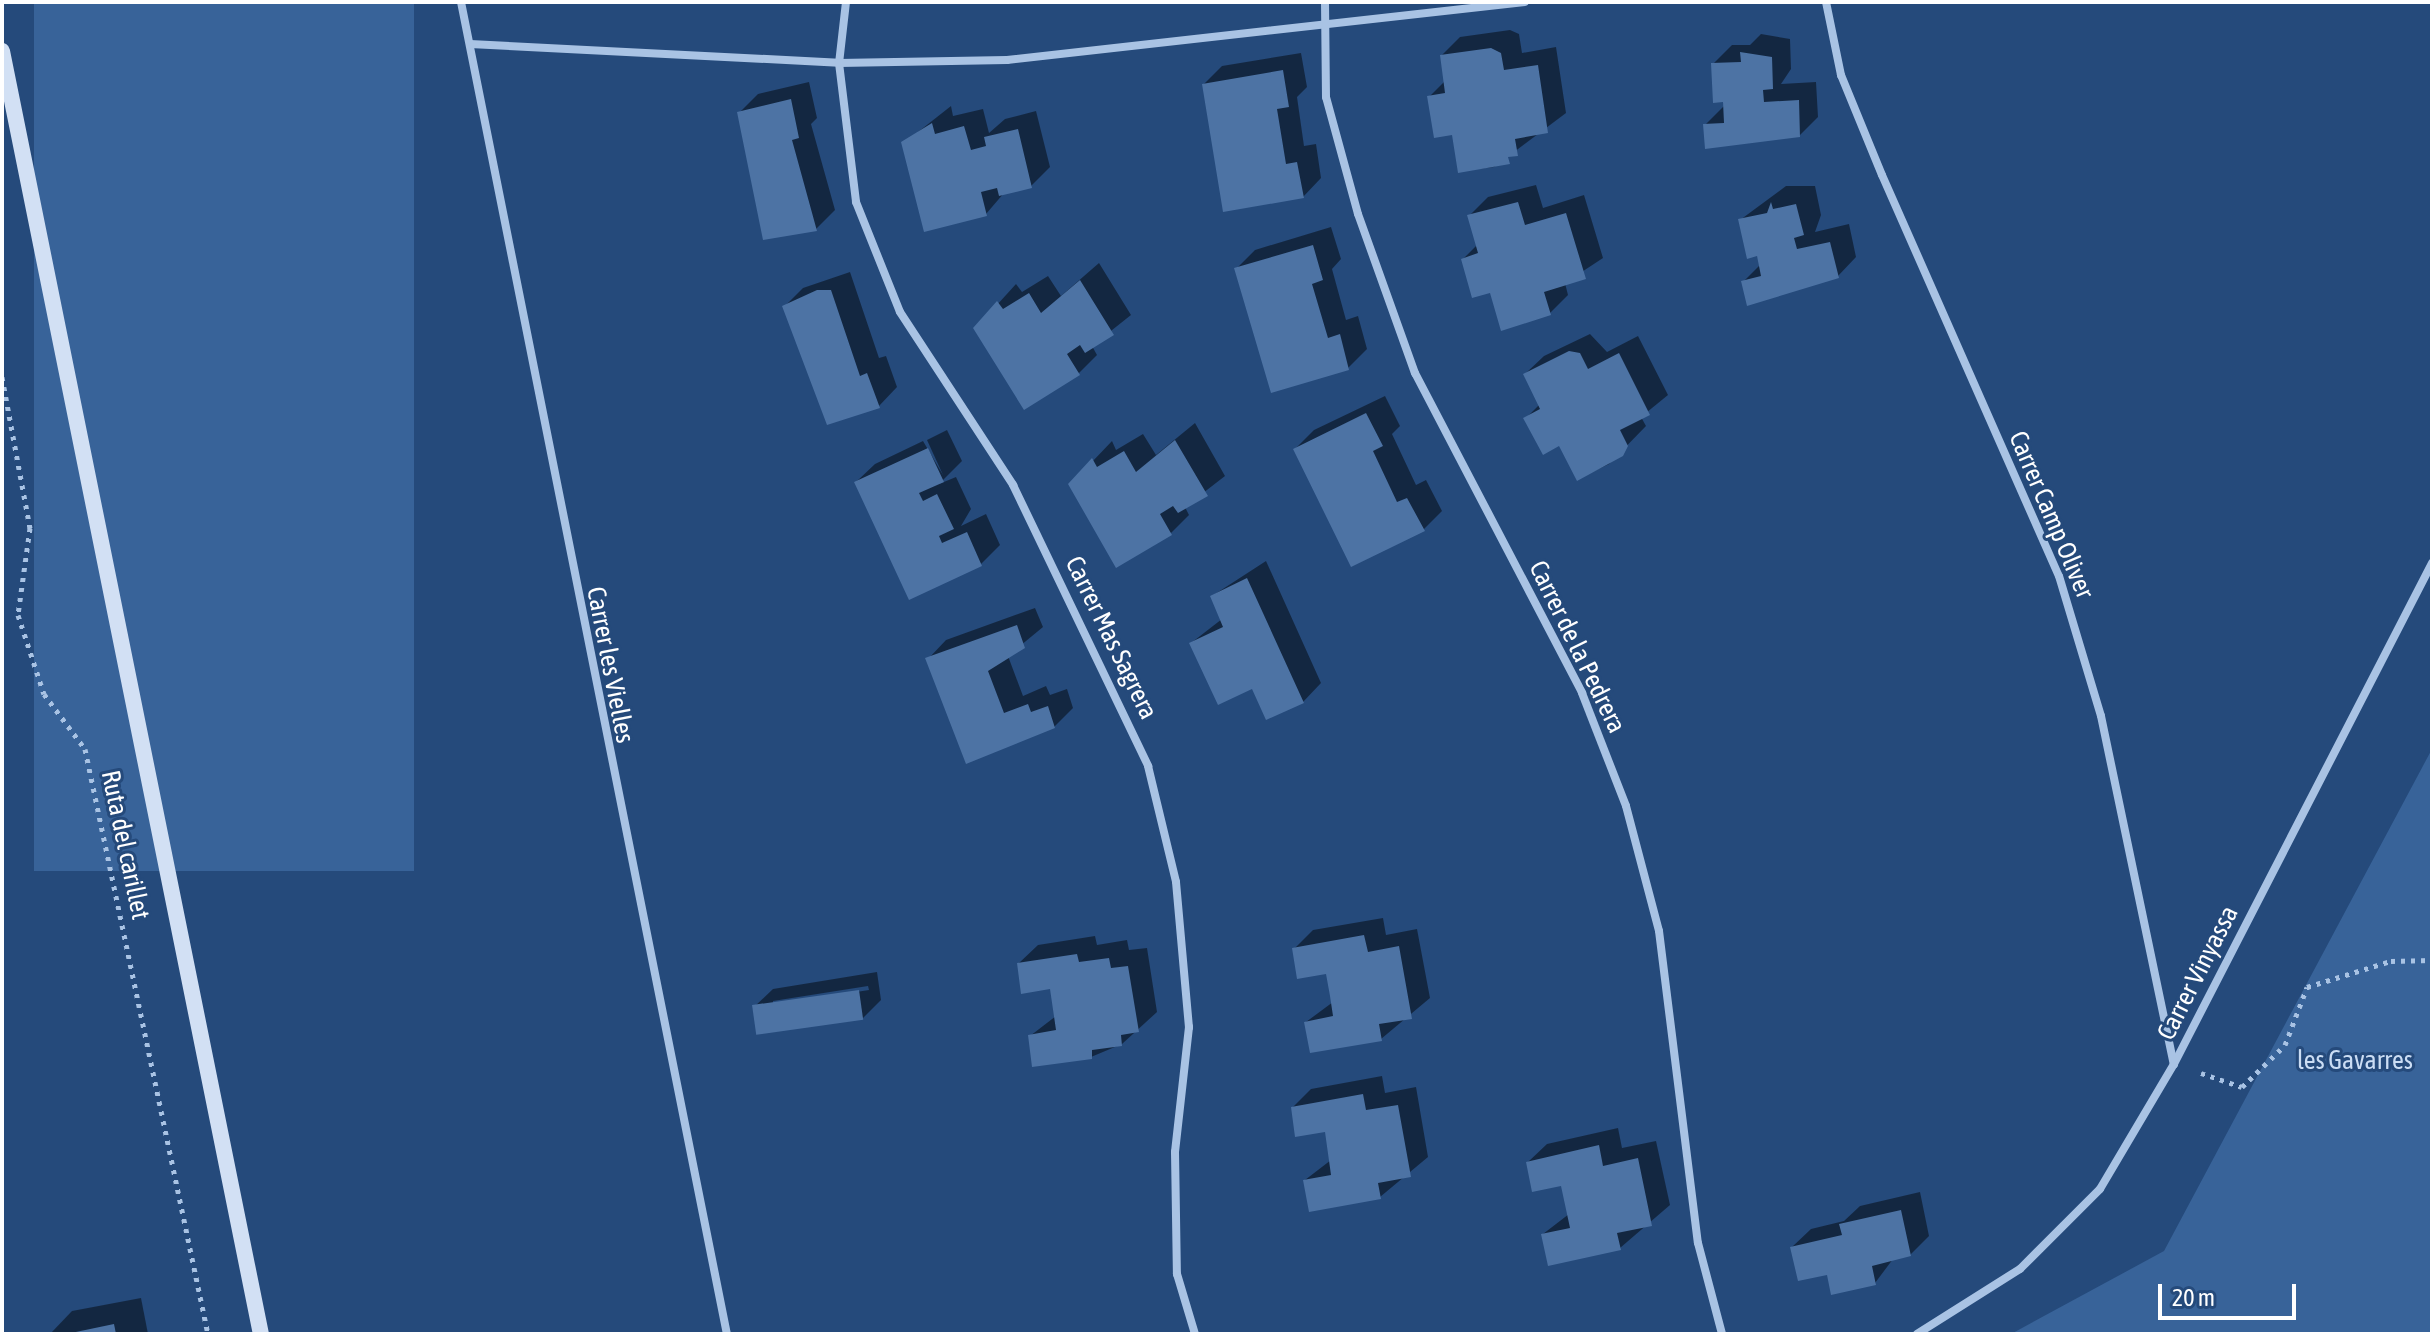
<!DOCTYPE html>
<style>
body{margin:0}
#map{position:relative;width:2434px;height:1336px;overflow:hidden;background:#254a7b;font-family:"Asap Condensed",sans-serif}
div>[style]{position:absolute}
.green>*{inset:0;background:#386399;transform-origin:0 0}
.shadow>*{inset:0;background:#0007}
.building>*{inset:0;background:#4d73a4;transform-origin:0 0}
.path>*{height:5px;margin-top:-2.5px;transform-origin:0;background:repeating-linear-gradient(90deg,#a9c3e4 0 4px,transparent 0 10px)}
.street>*{height:8px;margin:-4px;padding:0 4px;transform-origin:4px;border-radius:4px;background:#a9c3e4}
.secondary>*{height:16px;margin:-8px;padding:0 8px;transform-origin:8px;border-radius:8px;background:#d2e0f4}
span{translate:-50% -50%;white-space:nowrap;text-align:center;line-height:1.15;-webkit-text-stroke:6px #254a7b;paint-order:stroke}
.street-label{font-size:26px;color:#fff}
.park-label{font-size:26px;color:#cbddf4}
.frame{position:absolute;inset:0;border:4px solid #fff;pointer-events:none}
.scale{position:absolute;left:2158px;top:1284px;width:138px;height:36px;box-sizing:border-box;border:4px solid #fff;border-top:0;padding-left:10px;font-size:24px;line-height:28px;white-space:nowrap;color:#fff;-webkit-text-stroke:6px #254a7b;paint-order:stroke}
</style>
<div id="map">
<div class="green">
<div style="left:34px;top:2px;width:380px;height:869px"></div>
<div style="clip-path:polygon(2432px 749px,2432px 1334px,2011px 1334px,2164px 1251px)"></div>
</div>
<div class="shadow">
<div style="clip-path:polygon(1510px 30px,1519px 34px,1522px 53px,1556px 47px,1566px 113px,1494px 167px,1460px 171px,1453px 133px,1429px 97px,1445px 81px,1442px 55px,1460px 37px)"></div>
<div style="clip-path:polygon(1761px 34px,1790px 39px,1791px 69px,1781px 84px,1816px 82px,1818px 117px,1799px 136px,1705px 125px,1724px 106px,1713px 64px,1732px 45px,1750px 45px)"></div>
<div style="clip-path:polygon(1301px 53px,1307px 87px,1297px 97px,1304px 146px,1316px 144px,1321px 178px,1303px 197px,1204px 84px,1222px 66px)"></div>
<div style="clip-path:polygon(809px 82px,817px 118px,811px 124px,835px 210px,816px 229px,739px 113px,758px 94px)"></div>
<div style="clip-path:polygon(951px 106px,953px 116px,983px 109px,989px 133px,1005px 119px,1036px 111px,1050px 167px,1031px 186px,1004px 193px,986px 214px,904px 143px)"></div>
<div style="clip-path:polygon(1536px 185px,1543px 208px,1584px 195px,1603px 258px,1565px 283px,1568px 295px,1550px 313px,1491px 291px,1463px 259px,1478px 244px,1469px 216px,1488px 197px)"></div>
<div style="clip-path:polygon(1786px 186px,1815px 186px,1821px 215px,1815px 232px,1849px 224px,1856px 257px,1838px 276px,1743px 282px,1761px 264px,1740px 220px)"></div>
<div style="clip-path:polygon(1331px 227px,1341px 259px,1332px 269px,1346px 320px,1358px 316px,1367px 349px,1348px 368px,1273px 391px,1236px 269px,1255px 250px)"></div>
<div style="clip-path:polygon(1099px 263px,1131px 315px,1092px 346px,1097px 355px,1079px 373px,976px 328px,1016px 284px,1022px 292px,1048px 276px,1061px 296px)"></div>
<div style="clip-path:polygon(850px 272px,879px 358px,886px 356px,897px 387px,879px 406px,785px 306px,803px 288px)"></div>
<div style="clip-path:polygon(1590px 334px,1607px 352px,1638px 336px,1668px 395px,1641px 417px,1646px 426px,1609px 464px,1578px 479px,1560px 443px,1526px 418px,1540px 404px,1525px 374px,1544px 356px)"></div>
<div style="clip-path:polygon(1385px 396px,1400px 426px,1392px 434px,1416px 485px,1426px 480px,1442px 511px,1423px 530px,1295px 449px,1314px 430px)"></div>
<div style="clip-path:polygon(1195px 423px,1225px 476px,1185px 507px,1189px 515px,1171px 533px,1070px 485px,1112px 441px,1116px 450px,1143px 434px,1156px 455px)"></div>
<div style="clip-path:polygon(947px 430px,962px 461px,939px 484px,956px 477px,971px 509px,961px 526px,986px 514px,1000px 545px,981px 564px,910px 597px,856px 482px,875px 464px,923px 441px,943px 475px,927px 440px)"></div>
<div style="clip-path:polygon(1266px 561px,1321px 683px,1303px 702px,1253px 687px,1191px 643px,1222px 619px,1212px 596px)"></div>
<div style="clip-path:polygon(1035px 608px,1043px 627px,1008px 656px,1023px 696px,1046px 686px,1050px 695px,1067px 689px,1073px 708px,1054px 727px,967px 762px,928px 659px,946px 640px)"></div>
<div style="clip-path:polygon(1383px 918px,1386px 935px,1417px 929px,1430px 998px,1381px 1039px,1306px 1022px,1333px 1002px,1328px 972px,1294px 949px,1313px 930px)"></div>
<div style="clip-path:polygon(1095px 936px,1097px 945px,1127px 940px,1129px 950px,1147px 948px,1157px 1012px,1122px 1044px,1091px 1057px,1030px 1036px,1056px 1016px,1051px 987px,1019px 963px,1038px 945px)"></div>
<div style="clip-path:polygon(evenodd,877px 972px,881px 1000px,862px 1019px,754px 1007px,773px 989px,877px 972px,868px 986px,869px 990px,773px 1005px,773px 1001px,868px 986px)"></div>
<div style="clip-path:polygon(1382px 1076px,1385px 1093px,1416px 1087px,1428px 1157px,1380px 1197px,1305px 1180px,1331px 1160px,1327px 1130px,1293px 1107px,1311px 1089px)"></div>
<div style="clip-path:polygon(1618px 1128px,1622px 1148px,1656px 1141px,1670px 1205px,1620px 1248px,1543px 1234px,1569px 1214px,1562px 1184px,1528px 1162px,1547px 1144px)"></div>
<div style="clip-path:polygon(1920px 1192px,1929px 1236px,1910px 1255px,1893px 1259px,1875px 1283px,1828px 1272px,1792px 1247px,1811px 1229px,1844px 1221px,1860px 1206px)"></div>
<div style="clip-path:polygon(141px 1298px,148px 1334px,50px 1334px,72px 1311px)"></div>
</div>
<div class="building">
<div style="clip-path:polygon(1491px 48px,1501px 53px,1504px 70px,1538px 65px,1548px 133px,1515px 139px,1518px 156px,1508px 157px,1510px 164px,1458px 173px,1452px 135px,1434px 138px,1427px 96px,1445px 93px,1440px 55px)"></div>
<div style="clip-path:polygon(1740px 52px,1772px 57px,1773px 89px,1763px 90px,1764px 102px,1799px 100px,1800px 137px,1705px 149px,1703px 124px,1724px 123px,1723px 102px,1713px 103px,1711px 63px,1741px 62px)"></div>
<div style="clip-path:polygon(1283px 70px,1289px 107px,1277px 109px,1286px 164px,1297px 162px,1304px 198px,1223px 212px,1202px 84px)"></div>
<div style="clip-path:polygon(791px 99px,799px 138px,792px 140px,817px 231px,763px 240px,737px 112px)"></div>
<div style="clip-path:polygon(932px 123px,935px 134px,964px 126px,971px 150px,986px 146px,984px 137px,1018px 129px,1032px 188px,999px 196px,997px 188px,981px 192px,987px 216px,924px 232px,901px 142px)"></div>
<div style="clip-path:polygon(1518px 202px,1525px 225px,1566px 213px,1586px 279px,1544px 292px,1551px 315px,1501px 331px,1490px 293px,1472px 298px,1461px 259px,1478px 253px,1467px 215px)"></div>
<div style="clip-path:polygon(1771px 202px,1773px 209px,1796px 204px,1804px 235px,1794px 238px,1797px 249px,1830px 242px,1839px 278px,1747px 306px,1741px 281px,1761px 276px,1757px 256px,1747px 259px,1738px 219px,1767px 213px)"></div>
<div style="clip-path:polygon(1313px 245px,1323px 280px,1312px 284px,1328px 338px,1340px 334px,1349px 370px,1271px 393px,1234px 268px)"></div>
<div style="clip-path:polygon(1080px 280px,1114px 335px,1085px 353px,1080px 345px,1067px 354px,1080px 375px,1024px 410px,973px 328px,997px 301px,1003px 309px,1029px 293px,1041px 313px)"></div>
<div style="clip-path:polygon(817px 290px,831px 290px,860px 376px,867px 373px,880px 408px,827px 425px,782px 306px)"></div>
<div style="clip-path:polygon(1569px 351px,1580px 353px,1588px 369px,1619px 353px,1650px 415px,1620px 430px,1628px 446px,1623px 456px,1577px 481px,1559px 446px,1543px 455px,1523px 418px,1540px 409px,1523px 374px)"></div>
<div style="clip-path:polygon(1366px 413px,1383px 446px,1373px 451px,1397px 502px,1407px 498px,1425px 531px,1351px 567px,1293px 449px)"></div>
<div style="clip-path:polygon(1175px 440px,1208px 496px,1178px 513px,1173px 506px,1160px 514px,1172px 535px,1116px 568px,1068px 484px,1092px 458px,1097px 467px,1124px 451px,1136px 472px)"></div>
<div style="clip-path:polygon(928px 448px,944px 482px,919px 493px,923px 501px,937px 494px,954px 529px,939px 536px,942px 543px,967px 532px,982px 566px,909px 600px,854px 482px)"></div>
<div style="clip-path:polygon(1247px 578px,1304px 703px,1266px 720px,1252px 689px,1218px 705px,1189px 643px,1223px 627px,1210px 596px)"></div>
<div style="clip-path:polygon(1017px 625px,1025px 648px,988px 671px,1004px 713px,1028px 704px,1031px 712px,1048px 706px,1055px 728px,966px 764px,925px 658px)"></div>
<div style="clip-path:polygon(1364px 935px,1368px 952px,1399px 946px,1412px 1019px,1379px 1024px,1382px 1041px,1310px 1053px,1304px 1022px,1333px 1016px,1330px 996px,1326px 974px,1297px 979px,1292px 948px)"></div>
<div style="clip-path:polygon(1077px 954px,1079px 962px,1109px 958px,1111px 968px,1128px 966px,1139px 1032px,1121px 1035px,1122px 1046px,1092px 1050px,1092px 1059px,1032px 1067px,1028px 1035px,1056px 1030px,1050px 989px,1021px 994px,1017px 963px)"></div>
<div style="left:859px;top:990px;width:30px;height:108px;rotate:82deg"></div>
<div style="clip-path:polygon(1363px 1094px,1366px 1110px,1398px 1105px,1411px 1177px,1378px 1183px,1381px 1199px,1309px 1212px,1303px 1180px,1331px 1175px,1325px 1132px,1295px 1137px,1291px 1107px)"></div>
<div style="clip-path:polygon(1599px 1145px,1603px 1166px,1638px 1158px,1652px 1226px,1617px 1233px,1621px 1250px,1548px 1266px,1541px 1234px,1570px 1228px,1561px 1186px,1532px 1192px,1526px 1162px)"></div>
<div style="clip-path:polygon(1901px 1210px,1911px 1256px,1872px 1266px,1876px 1285px,1831px 1295px,1827px 1275px,1798px 1281px,1790px 1247px,1842px 1235px,1839px 1224px)"></div>
<div style="clip-path:polygon(114px 1324px,116px 1334px,71px 1334px,71px 1333px)"></div>
</div>
<div class="path">
<div style="left:2px;top:377px;width:154px;rotate:79.5deg"></div>
<div style="left:30px;top:528px;width:88px;rotate:97.9deg"></div>
<div style="left:18px;top:615px;width:83px;rotate:71.8deg"></div>
<div style="left:44px;top:694px;width:69px;rotate:53.3deg"></div>
<div style="left:85px;top:749px;width:598px;rotate:78.13deg"></div>
<div style="left:2201px;top:1073px;width:43px;rotate:18.9deg"></div>
<div style="left:2242px;top:1087px;width:60px;rotate:-44.3deg"></div>
<div style="left:2285px;top:1045px;width:62px;rotate:-69.2deg"></div>
<div style="left:2307px;top:987px;width:88px;rotate:-17.2deg"></div>
<div style="left:2391px;top:961px;width:41px;rotate:-1.4deg"></div>
</div>
<div class="street">
<div style="left:461px;top:2px;width:1358px;rotate:78.71deg"></div>
<div style="left:846px;top:2px;width:61px;rotate:96.5deg"></div>
<div style="left:839px;top:63px;width:140px;rotate:83deg"></div>
<div style="left:856px;top:202px;width:118px;rotate:68.2deg"></div>
<div style="left:900px;top:312px;width:207px;rotate:56.8deg"></div>
<div style="left:1013px;top:485px;width:312px;rotate:64.3deg"></div>
<div style="left:1148px;top:766px;width:119px;rotate:76.4deg"></div>
<div style="left:1176px;top:882px;width:146px;rotate:84.9deg"></div>
<div style="left:1189px;top:1027px;width:126px;rotate:96.4deg"></div>
<div style="left:1175px;top:1152px;width:122px;rotate:89.1deg"></div>
<div style="left:1177px;top:1274px;width:63px;rotate:73.3deg"></div>
<div style="left:1325px;top:2px;width:95px;rotate:89.4deg"></div>
<div style="left:1326px;top:97px;width:121px;rotate:74.7deg"></div>
<div style="left:1358px;top:214px;width:169px;rotate:70.3deg"></div>
<div style="left:1415px;top:373px;width:361px;rotate:62.4deg"></div>
<div style="left:1582px;top:693px;width:121px;rotate:68.7deg"></div>
<div style="left:1626px;top:806px;width:129px;rotate:75.2deg"></div>
<div style="left:1659px;top:931px;width:314px;rotate:82.9deg"></div>
<div style="left:1698px;top:1243px;width:94px;rotate:75.2deg"></div>
<div style="left:1826px;top:2px;width:75px;rotate:78.4deg"></div>
<div style="left:1841px;top:75px;width:108px;rotate:67.7deg"></div>
<div style="left:1882px;top:175px;width:438px;rotate:66.2deg"></div>
<div style="left:2059px;top:576px;width:146px;rotate:73.3deg"></div>
<div style="left:2101px;top:716px;width:356px;rotate:78.2deg"></div>
<div style="left:470px;top:44px;width:369px;rotate:2.9deg"></div>
<div style="left:839px;top:63px;width:168px;rotate:-1deg"></div>
<div style="left:1007px;top:60px;width:521px;rotate:-6.39deg"></div>
<div style="left:1917px;top:1334px;width:122px;rotate:-32.3deg"></div>
<div style="left:2020px;top:1269px;width:113px;rotate:-45deg"></div>
<div style="left:2100px;top:1189px;width:145px;rotate:-59.4deg"></div>
<div style="left:2174px;top:1064px;width:564px;rotate:-62.75deg"></div>
</div>
<div class="secondary">
<div style="left:2px;top:51px;width:1309px;rotate:78.59deg"></div>
</div>
<div class="street-label">
<span style="left:2051px;top:515px;rotate:67deg">Carrer Camp Oliver</span>
<span style="left:1111px;top:638px;rotate:64deg">Carrer Mas Sagrera</span>
<span style="left:1577px;top:647px;rotate:64deg">Carrer de la Pedrera</span>
<span style="left:610px;top:665px;rotate:79deg">Carrer les Vielles</span>
<span style="left:125px;top:845px;rotate:78deg">Ruta del carillet</span>
<span style="left:2198px;top:973px;rotate:-63deg">Carrer Vinyassa</span>
</div>
<div class="park-label">
<span style="left:2355px;top:1061px">les Gavarres</span>
</div>
<div class="frame"></div>
<div class="scale">20 m</div>
</div>
